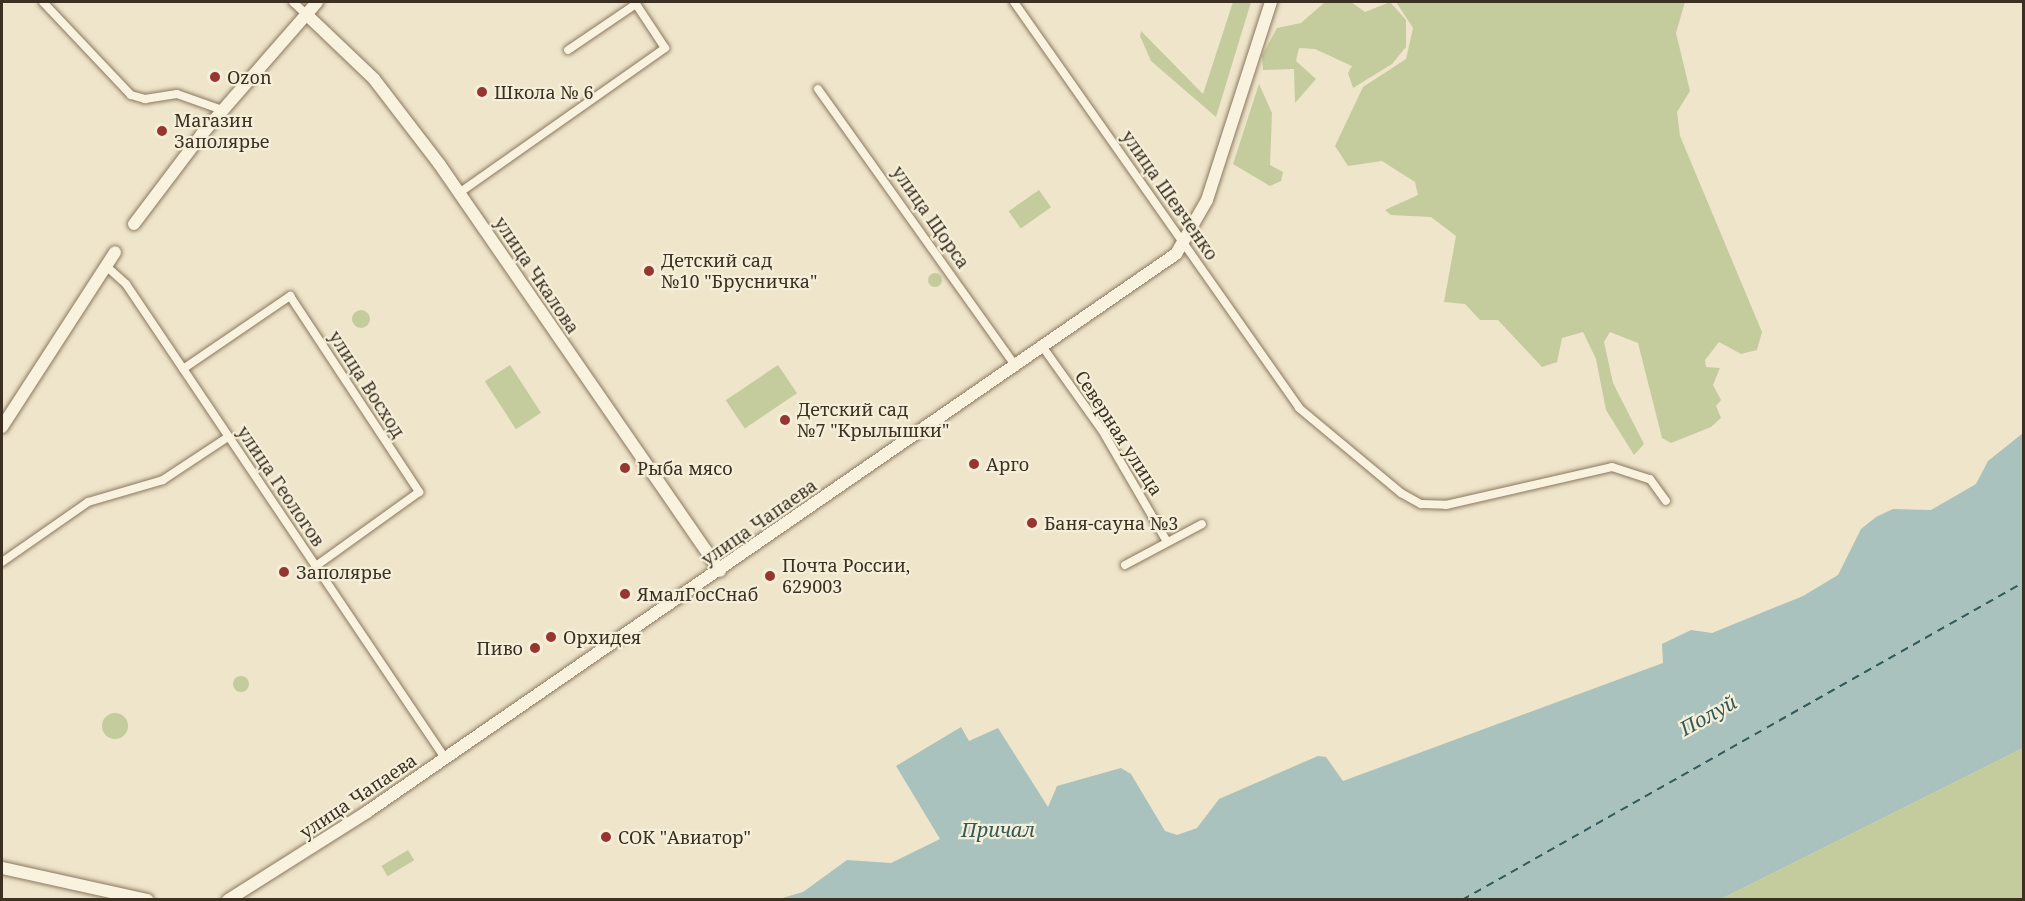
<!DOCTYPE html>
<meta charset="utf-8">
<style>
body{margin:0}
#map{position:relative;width:2025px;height:901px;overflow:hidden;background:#eee5ca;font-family:"Noto Serif",serif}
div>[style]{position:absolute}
.green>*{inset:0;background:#c4cc9e;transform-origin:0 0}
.round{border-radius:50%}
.water>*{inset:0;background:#aac2bd}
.ferry>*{height:1.5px;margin-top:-0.75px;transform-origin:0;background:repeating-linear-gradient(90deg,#325a5a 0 8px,transparent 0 14px)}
.roads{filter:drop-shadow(0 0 2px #8a785f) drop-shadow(0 0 2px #8a785f)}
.street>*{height:8px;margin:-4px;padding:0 4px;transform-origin:4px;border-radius:4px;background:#f8f2de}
.secondary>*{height:12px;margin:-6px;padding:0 6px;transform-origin:6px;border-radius:6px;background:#f8f2de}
.dots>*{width:16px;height:16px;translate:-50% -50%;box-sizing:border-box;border:3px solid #f5efda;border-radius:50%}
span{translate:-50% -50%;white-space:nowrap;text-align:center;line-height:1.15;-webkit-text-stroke:4.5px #f5efda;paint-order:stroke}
.poi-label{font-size:18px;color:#3b3022}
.left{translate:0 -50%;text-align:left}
.right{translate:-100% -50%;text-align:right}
.street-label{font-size:18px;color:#3b3022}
.water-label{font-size:20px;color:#325a5a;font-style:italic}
.frame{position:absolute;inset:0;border:3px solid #3b3022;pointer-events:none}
</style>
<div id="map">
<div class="green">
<div style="clip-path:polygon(1233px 2px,1251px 2px,1216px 117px,1151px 61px,1140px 36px,1141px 31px,1203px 94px)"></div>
<div style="clip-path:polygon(1325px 2px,1351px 2px,1365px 12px,1390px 2px,1406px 20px,1406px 47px,1392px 64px,1353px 88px,1348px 73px,1352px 66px,1315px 49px,1299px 48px,1296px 61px,1316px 79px,1295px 103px,1294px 69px,1263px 70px,1262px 56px,1277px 28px,1301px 23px)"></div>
<div style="clip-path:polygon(1396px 2px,1685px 2px,1676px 33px,1690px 91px,1677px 112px,1680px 136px,1762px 332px,1757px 350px,1741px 354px,1719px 342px,1705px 360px,1706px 367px,1720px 368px,1713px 385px,1721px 400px,1716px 406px,1721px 418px,1711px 427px,1671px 443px,1662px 438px,1638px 343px,1610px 332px,1604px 342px,1613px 383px,1644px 444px,1634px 455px,1606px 410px,1596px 359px,1583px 332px,1562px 338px,1557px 362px,1542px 367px,1498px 320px,1480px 320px,1465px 304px,1444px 302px,1456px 236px,1431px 217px,1391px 215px,1385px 210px,1418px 195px,1415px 182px,1382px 161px,1348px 166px,1335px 146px,1363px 87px,1406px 59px,1413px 28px)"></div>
<div style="clip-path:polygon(1259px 84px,1272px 113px,1270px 165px,1283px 172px,1281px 181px,1270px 186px,1233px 164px)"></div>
<div style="left:1039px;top:190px;width:21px;height:37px;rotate:55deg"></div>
<div class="round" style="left:928px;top:273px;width:14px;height:14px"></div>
<div class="round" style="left:352px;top:310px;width:18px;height:18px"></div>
<div style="left:510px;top:365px;width:57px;height:30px;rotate:57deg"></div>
<div style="left:778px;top:365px;width:34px;height:63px;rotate:56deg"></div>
<div class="round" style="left:233px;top:676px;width:16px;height:16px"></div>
<div class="round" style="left:102px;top:713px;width:26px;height:26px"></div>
<div style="clip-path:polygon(2023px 748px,2023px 899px,1721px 899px)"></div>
<div style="left:408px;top:850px;width:12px;height:31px;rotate:59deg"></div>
</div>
<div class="water">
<div style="clip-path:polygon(2023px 433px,2023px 748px,1721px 899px,779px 899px,803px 892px,847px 860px,891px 863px,940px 839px,896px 766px,961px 727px,969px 741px,998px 728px,1048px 807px,1057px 786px,1121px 768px,1131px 774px,1165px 831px,1177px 835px,1197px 828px,1219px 799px,1318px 756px,1326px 757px,1343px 781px,1663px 663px,1662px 644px,1691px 630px,1712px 633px,1803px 596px,1838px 575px,1861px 529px,1876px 517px,1893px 509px,1931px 510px,1976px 484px,1988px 461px)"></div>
</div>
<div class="ferry">
<div style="left:1462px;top:900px;width:646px;rotate:-29.5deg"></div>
</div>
<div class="roads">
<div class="street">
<div style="left:43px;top:2px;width:128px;rotate:46.6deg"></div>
<div style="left:131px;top:95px;width:15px;rotate:16deg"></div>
<div style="left:145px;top:99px;width:32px;rotate:-9deg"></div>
<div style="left:177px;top:94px;width:48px;rotate:19.6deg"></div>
<div style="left:293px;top:2px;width:18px;rotate:43deg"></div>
<div style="left:1014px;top:2px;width:496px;rotate:54.9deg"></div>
<div style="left:1299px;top:408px;width:133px;rotate:39.8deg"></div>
<div style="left:1401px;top:493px;width:23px;rotate:29deg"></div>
<div style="left:1421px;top:504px;width:25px;rotate:2deg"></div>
<div style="left:1446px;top:505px;width:170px;rotate:-12.9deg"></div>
<div style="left:1612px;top:467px;width:40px;rotate:18deg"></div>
<div style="left:1650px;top:479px;width:27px;rotate:54deg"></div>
<div style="left:818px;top:89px;width:339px;rotate:54.5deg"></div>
<div style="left:459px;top:193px;width:252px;rotate:-35.1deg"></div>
<div style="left:665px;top:48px;width:53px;rotate:-123.4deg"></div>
<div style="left:636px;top:4px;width:82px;rotate:145.9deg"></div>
<div style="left:106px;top:266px;width:27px;rotate:42deg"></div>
<div style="left:126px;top:284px;width:571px;rotate:56.06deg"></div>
<div style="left:1042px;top:346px;width:103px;rotate:54.5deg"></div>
<div style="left:1102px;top:430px;width:127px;rotate:59.8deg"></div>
<div style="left:183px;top:369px;width:130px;rotate:-34.3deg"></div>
<div style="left:290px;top:296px;width:235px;rotate:56.6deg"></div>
<div style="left:419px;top:492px;width:127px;rotate:144.3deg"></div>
<div style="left:2px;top:562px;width:105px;rotate:-34.9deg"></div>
<div style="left:88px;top:502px;width:78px;rotate:-16.3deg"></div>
<div style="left:163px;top:480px;width:78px;rotate:-33.5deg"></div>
<div style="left:1125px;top:565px;width:87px;rotate:-28deg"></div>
</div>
<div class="secondary">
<div style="left:306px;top:14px;width:94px;rotate:43.7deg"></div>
<div style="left:374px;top:79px;width:108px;rotate:52.5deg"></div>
<div style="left:440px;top:165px;width:493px;rotate:55.4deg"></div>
<div style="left:134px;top:224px;width:113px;rotate:-52.9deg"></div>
<div style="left:202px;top:134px;width:175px;rotate:-48.9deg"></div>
<div style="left:2px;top:427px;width:208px;rotate:-57.1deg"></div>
<div style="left:2px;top:868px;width:149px;rotate:12.4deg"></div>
<div style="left:228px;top:900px;width:165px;rotate:-32.3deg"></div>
<div style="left:367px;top:812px;width:983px;rotate:-34.6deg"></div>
<div style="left:1176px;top:254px;width:62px;rotate:-60.1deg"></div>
<div style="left:1207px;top:200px;width:208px;rotate:-72.1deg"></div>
</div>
</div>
<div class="dots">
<div style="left:215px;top:77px;background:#973631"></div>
<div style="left:482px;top:92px;background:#973631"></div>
<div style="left:162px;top:131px;background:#973631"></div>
<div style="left:649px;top:271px;background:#973631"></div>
<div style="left:785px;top:420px;background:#973631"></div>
<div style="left:974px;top:464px;background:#973631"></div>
<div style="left:625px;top:468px;background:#973631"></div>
<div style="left:1032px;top:523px;background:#973631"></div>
<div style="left:284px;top:572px;background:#973631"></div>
<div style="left:770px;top:576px;background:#973631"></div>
<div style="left:625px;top:594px;background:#973631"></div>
<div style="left:551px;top:637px;background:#973631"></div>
<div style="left:535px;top:648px;background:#973631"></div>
<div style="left:606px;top:837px;background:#973631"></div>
</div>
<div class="poi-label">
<span class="left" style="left:227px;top:77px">Ozon</span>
<span class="left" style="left:494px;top:92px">Школа № 6</span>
<span class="left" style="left:174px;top:131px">Магазин<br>Заполярье</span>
<span class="left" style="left:661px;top:271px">Детский сад<br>№10 "Брусничка"</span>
<span class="left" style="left:797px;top:420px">Детский сад<br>№7 "Крылышки"</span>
<span class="left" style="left:986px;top:464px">Арго</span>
<span class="left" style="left:637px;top:468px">Рыба мясо</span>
<span class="left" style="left:1044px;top:523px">Баня-сауна №3</span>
<span class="left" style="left:782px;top:576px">Почта России,<br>629003</span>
<span class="left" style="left:296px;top:572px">Заполярье</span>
<span class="left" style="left:637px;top:594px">ЯмалГосСнаб</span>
<span class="left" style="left:563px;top:637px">Орхидея</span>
<span class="right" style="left:523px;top:648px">Пиво</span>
<span class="left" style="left:618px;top:837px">СОК "Авиатор"</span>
</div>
<div class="street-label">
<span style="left:1170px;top:195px;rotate:55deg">улица Шевченко</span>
<span style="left:931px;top:217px;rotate:55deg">улица Щорса</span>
<span style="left:537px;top:275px;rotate:56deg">улица Чкалова</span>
<span style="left:367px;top:384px;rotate:57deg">улица Восход</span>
<span style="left:1119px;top:433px;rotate:57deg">Северная улица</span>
<span style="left:281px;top:486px;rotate:56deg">улица Геологов</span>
<span style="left:759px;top:522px;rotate:-35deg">улица Чапаева</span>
<span style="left:358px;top:796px;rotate:-34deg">улица Чапаева</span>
</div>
<div class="water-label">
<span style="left:1708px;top:715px;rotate:-29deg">Полуй</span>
<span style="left:998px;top:829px">Причал</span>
</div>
<div class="frame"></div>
</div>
